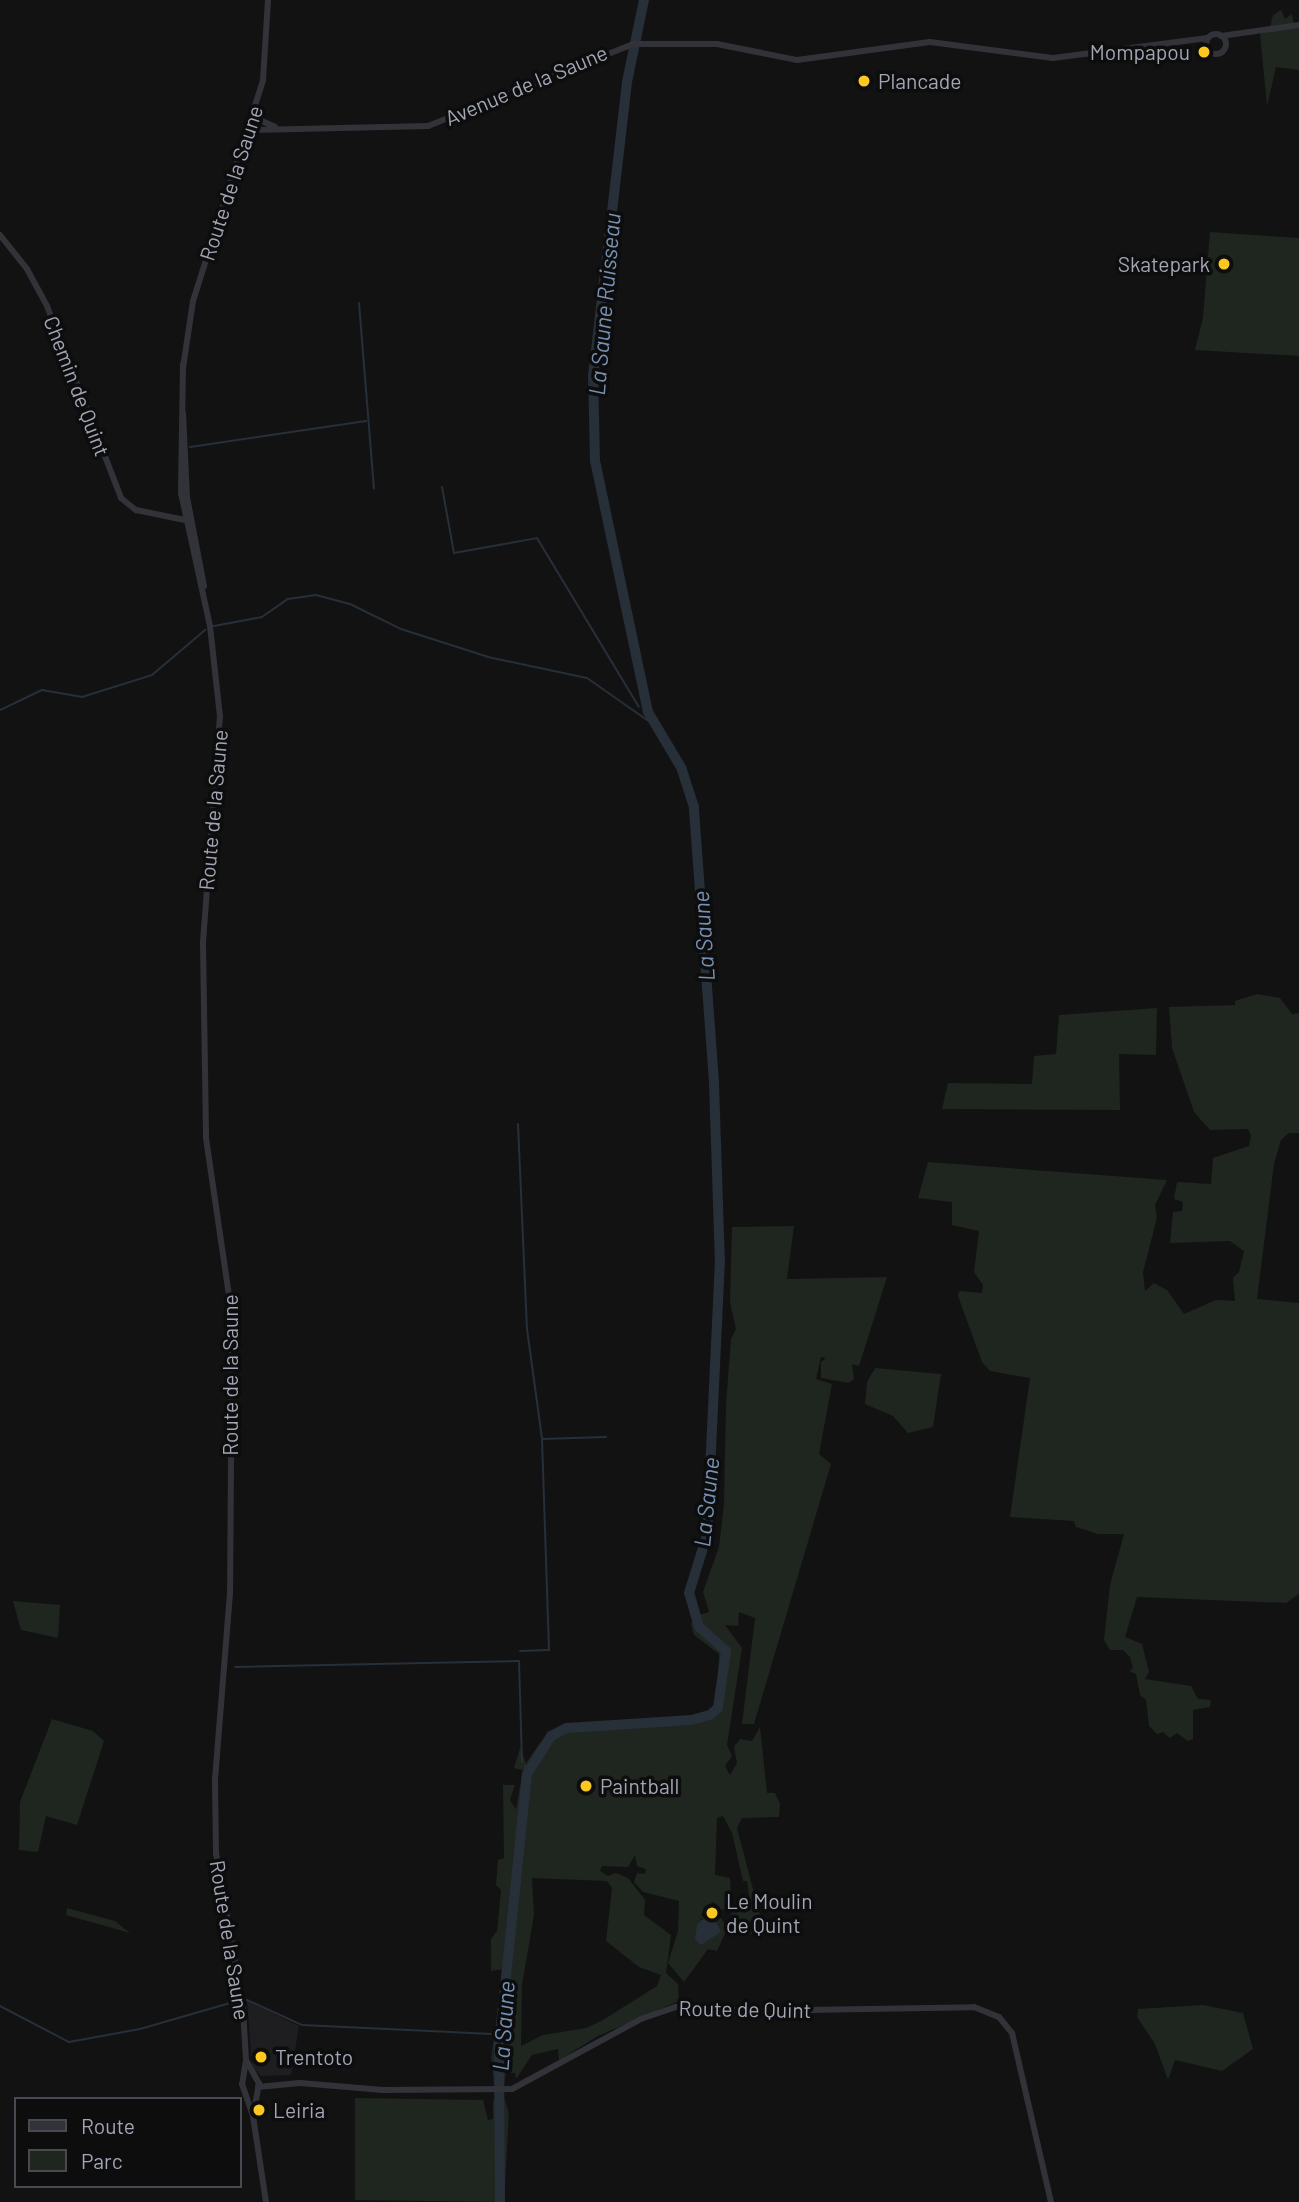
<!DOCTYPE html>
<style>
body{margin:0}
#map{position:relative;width:1299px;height:2202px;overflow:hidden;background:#121213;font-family:Barlow,sans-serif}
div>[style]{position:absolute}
.built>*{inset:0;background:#1e1e20}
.green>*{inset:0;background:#1e261f}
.water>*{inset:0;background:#272f38}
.stream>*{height:2px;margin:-1px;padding:0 1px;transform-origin:1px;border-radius:1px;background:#272f38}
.river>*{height:10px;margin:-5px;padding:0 5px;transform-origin:5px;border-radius:5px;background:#272f38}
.minor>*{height:6px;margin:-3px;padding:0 3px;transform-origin:3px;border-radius:3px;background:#323339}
.minor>.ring{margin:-3px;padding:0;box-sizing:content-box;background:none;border:6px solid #323339;border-radius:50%}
.dots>*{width:19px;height:19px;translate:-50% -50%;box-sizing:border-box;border:4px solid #0d0d0e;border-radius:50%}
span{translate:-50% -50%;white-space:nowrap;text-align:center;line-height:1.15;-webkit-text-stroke:7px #0d0d0e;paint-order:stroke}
.poi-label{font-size:21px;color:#a2a6b5}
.right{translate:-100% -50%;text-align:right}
.left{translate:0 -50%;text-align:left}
.street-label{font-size:21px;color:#a2a6b5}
.water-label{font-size:23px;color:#7691b3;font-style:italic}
.legend{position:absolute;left:14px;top:2097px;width:228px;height:91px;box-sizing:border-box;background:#0d0d0e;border:2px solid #494a51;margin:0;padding:9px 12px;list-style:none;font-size:21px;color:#a2a6b5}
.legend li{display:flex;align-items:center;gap:14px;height:35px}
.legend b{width:35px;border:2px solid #494a51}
</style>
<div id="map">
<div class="built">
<div style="clip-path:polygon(247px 2001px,299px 2026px,291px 2075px,261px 2076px,252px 2066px)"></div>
</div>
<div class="green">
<div style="clip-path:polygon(1281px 10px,1285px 19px,1292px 14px,1294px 24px,1299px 25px,1299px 70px,1276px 67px,1267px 106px,1260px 34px,1269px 31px,1273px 15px)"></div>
<div style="clip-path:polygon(1210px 232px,1299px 238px,1299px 356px,1195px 350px,1203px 318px)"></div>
<div style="clip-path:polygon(1257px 994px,1280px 998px,1292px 1014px,1299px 1013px,1299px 1133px,1289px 1133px,1281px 1140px,1274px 1164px,1257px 1299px,1299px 1303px,1299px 1594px,1286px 1603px,1137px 1597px,1125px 1637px,1142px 1644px,1149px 1672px,1145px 1679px,1191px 1686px,1198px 1699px,1211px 1700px,1210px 1707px,1193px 1710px,1193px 1739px,1188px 1741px,1177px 1733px,1170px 1738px,1163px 1732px,1157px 1734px,1149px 1726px,1146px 1700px,1140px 1695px,1136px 1674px,1129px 1671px,1133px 1668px,1130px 1657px,1123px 1650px,1110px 1650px,1104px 1640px,1110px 1585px,1124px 1534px,1098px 1534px,1076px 1527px,1074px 1521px,1010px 1517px,1030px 1378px,990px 1371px,982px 1362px,958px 1296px,959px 1291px,982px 1293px,983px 1285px,974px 1272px,979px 1231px,952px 1225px,952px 1202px,918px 1198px,928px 1162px,1167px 1180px,1155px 1205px,1157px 1218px,1143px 1272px,1145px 1291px,1154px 1283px,1167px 1290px,1184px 1314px,1216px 1300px,1235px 1301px,1233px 1278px,1239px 1272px,1244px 1251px,1230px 1241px,1170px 1243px,1173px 1212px,1182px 1211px,1183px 1202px,1174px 1199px,1177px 1182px,1211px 1184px,1213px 1158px,1249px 1146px,1251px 1136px,1248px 1129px,1210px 1130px,1194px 1112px,1172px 1048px,1169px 1007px,1235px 1005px,1235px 1001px)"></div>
<div style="clip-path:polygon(1157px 1008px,1156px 1055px,1119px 1054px,1120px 1110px,942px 1109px,948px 1083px,1032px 1084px,1034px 1056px,1056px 1054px,1059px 1015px)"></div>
<div style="clip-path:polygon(evenodd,794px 1226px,787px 1279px,887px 1277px,859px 1366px,852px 1364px,854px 1379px,849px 1383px,821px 1378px,821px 1362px,826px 1358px,821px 1357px,816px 1379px,832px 1384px,819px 1454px,831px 1464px,754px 1724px,742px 1724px,755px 1618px,739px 1612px,738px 1626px,725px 1625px,742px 1648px,727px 1745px,732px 1756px,725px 1766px,730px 1775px,737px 1763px,734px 1747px,740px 1739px,752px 1741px,760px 1727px,767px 1793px,775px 1793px,780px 1804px,779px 1817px,742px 1818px,737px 1828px,763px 1927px,755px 1934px,728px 1933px,730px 1928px,751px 1929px,740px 1923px,743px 1918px,734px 1922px,731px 1918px,732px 1912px,751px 1910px,747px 1881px,743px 1881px,732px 1833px,723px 1816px,717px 1818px,715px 1875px,730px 1878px,732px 1908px,721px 1910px,714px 1902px,704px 1908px,701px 1916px,705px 1917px,700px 1920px,720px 1926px,710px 1918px,721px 1918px,727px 1929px,717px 1951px,708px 1949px,684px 1982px,668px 1963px,678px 1931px,679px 1901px,643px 1892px,634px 1882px,637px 1873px,645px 1874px,646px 1869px,637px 1866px,635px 1855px,628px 1867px,602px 1866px,600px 1871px,608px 1876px,616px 1873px,628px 1878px,645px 1900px,644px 1915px,671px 1935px,666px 1973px,678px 1984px,679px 2001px,598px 2036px,559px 2060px,558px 2049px,532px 2055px,516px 2079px,515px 2073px,506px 2073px,504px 2086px,494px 2084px,491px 2057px,504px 1969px,491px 1971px,491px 1939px,497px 1931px,501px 1890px,496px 1885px,498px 1860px,504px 1858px,503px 1785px,515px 1785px,510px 1800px,516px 1809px,523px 1770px,514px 1768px,520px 1748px,526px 1763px,540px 1743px,558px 1729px,571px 1724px,696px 1716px,712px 1710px,717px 1701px,719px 1654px,694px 1635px,691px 1624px,699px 1615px,709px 1612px,703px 1592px,719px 1547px,724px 1504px,726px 1404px,731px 1339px,736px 1329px,730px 1302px,732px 1227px,794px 1226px,532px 1878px,607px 1881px,612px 1888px,606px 1941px,639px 1967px,661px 1975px,657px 1986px,603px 2020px,586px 2028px,543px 2035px,521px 2046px,522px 1985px,534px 1915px,532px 1878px)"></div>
<div style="clip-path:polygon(875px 1368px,941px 1374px,933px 1427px,908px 1433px,893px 1416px,865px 1404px,867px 1382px)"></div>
<div style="clip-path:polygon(13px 1601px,60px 1605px,58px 1638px,21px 1630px)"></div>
<div style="clip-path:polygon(52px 1719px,93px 1731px,104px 1741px,77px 1825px,46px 1816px,38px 1852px,19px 1850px,20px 1802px)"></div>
<div style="clip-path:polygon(67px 1908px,115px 1921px,130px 1933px,66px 1915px)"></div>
<div style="clip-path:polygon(1203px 2005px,1243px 2013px,1253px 2049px,1222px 2071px,1175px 2060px,1168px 2080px,1155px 2044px,1137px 2017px,1138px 2009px)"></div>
<div style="clip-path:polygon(503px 2094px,509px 2113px,504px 2202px,355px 2200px,355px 2098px,483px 2100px,488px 2120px,493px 2119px,493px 2101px)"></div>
</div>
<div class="water">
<div style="clip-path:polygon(705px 1917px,717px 1923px,721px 1932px,701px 1945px,695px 1939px,697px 1925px)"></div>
</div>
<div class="stream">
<div style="left:359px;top:303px;width:186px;rotate:85.4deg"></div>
<div style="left:190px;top:447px;width:178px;rotate:-8.4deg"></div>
<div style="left:442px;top:487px;width:67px;rotate:79.7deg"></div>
<div style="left:454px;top:553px;width:84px;rotate:-10.2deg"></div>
<div style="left:537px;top:538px;width:197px;rotate:58.9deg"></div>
<div style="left:214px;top:626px;width:49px;rotate:-10.6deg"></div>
<div style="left:262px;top:617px;width:32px;rotate:-35deg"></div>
<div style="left:288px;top:599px;width:28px;rotate:-8deg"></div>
<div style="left:316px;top:595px;width:35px;rotate:15deg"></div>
<div style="left:350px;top:604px;width:57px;rotate:26.1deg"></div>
<div style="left:401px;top:629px;width:91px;rotate:17.8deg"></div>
<div style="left:488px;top:657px;width:101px;rotate:12deg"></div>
<div style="left:587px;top:678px;width:85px;rotate:35deg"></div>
<div style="left:0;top:710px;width:47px;rotate:-25.5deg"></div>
<div style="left:42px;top:690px;width:41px;rotate:9.9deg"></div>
<div style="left:82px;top:697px;width:73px;rotate:-17.4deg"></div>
<div style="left:152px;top:675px;width:70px;rotate:-40.3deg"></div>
<div style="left:645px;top:711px;width:3px;rotate:18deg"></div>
<div style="left:518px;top:1124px;width:205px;rotate:87.5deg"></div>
<div style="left:527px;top:1329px;width:111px;rotate:82.2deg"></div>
<div style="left:542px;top:1439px;width:211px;rotate:88.1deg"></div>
<div style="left:549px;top:1650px;width:29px;rotate:178deg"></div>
<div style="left:542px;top:1439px;width:64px;rotate:-1.8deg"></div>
<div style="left:519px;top:1661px;width:101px;rotate:88.3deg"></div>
<div style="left:235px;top:1667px;width:284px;rotate:-1.2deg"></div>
<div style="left:525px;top:1766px;width:6px;rotate:59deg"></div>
<div style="left:247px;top:2000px;width:60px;rotate:24.4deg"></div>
<div style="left:302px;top:2025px;width:190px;rotate:2.7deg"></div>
<div style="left:0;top:2006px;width:78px;rotate:27.6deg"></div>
<div style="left:69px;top:2042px;width:72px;rotate:-10.4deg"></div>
<div style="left:140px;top:2029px;width:101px;rotate:-16.1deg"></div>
<div style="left:498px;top:2034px;width:2px"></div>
</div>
<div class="river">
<div style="left:500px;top:2202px;width:157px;rotate:-90.4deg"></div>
<div style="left:499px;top:2045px;width:272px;rotate:-84.1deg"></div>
<div style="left:527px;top:1774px;width:45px;rotate:-57.7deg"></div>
<div style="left:551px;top:1736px;width:18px;rotate:-27deg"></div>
<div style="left:567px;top:1728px;width:125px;rotate:-3.7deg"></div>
<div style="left:692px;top:1720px;width:19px;rotate:-16deg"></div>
<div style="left:710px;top:1715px;width:11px;rotate:-41deg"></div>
<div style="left:718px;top:1708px;width:58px;rotate:-82deg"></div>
<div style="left:726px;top:1651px;width:36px;rotate:-138deg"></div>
<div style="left:699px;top:1627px;width:35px;rotate:-106deg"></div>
<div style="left:689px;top:1593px;width:61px;rotate:-72.8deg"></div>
<div style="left:707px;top:1535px;width:271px;rotate:-87.3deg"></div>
<div style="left:720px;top:1264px;width:182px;rotate:-91.9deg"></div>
<div style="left:714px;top:1082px;width:276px;rotate:-94.2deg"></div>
<div style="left:694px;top:807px;width:40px;rotate:-108deg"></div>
<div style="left:682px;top:769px;width:66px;rotate:-120.8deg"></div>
<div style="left:648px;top:712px;width:257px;rotate:-101.9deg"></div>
<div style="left:595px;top:461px;width:85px;rotate:-91.3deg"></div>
<div style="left:593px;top:376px;width:296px;rotate:-83.4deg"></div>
<div style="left:627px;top:82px;width:84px;rotate:-78.3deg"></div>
</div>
<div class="minor">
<div class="ring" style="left:1206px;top:34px;width:14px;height:14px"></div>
<div style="left:1221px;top:36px;width:79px;rotate:-8deg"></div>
<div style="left:253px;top:117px;width:24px;rotate:24deg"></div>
<div style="left:249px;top:130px;width:179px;rotate:-1.3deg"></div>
<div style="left:428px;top:126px;width:221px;rotate:-21.8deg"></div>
<div style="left:633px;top:44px;width:84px"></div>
<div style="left:717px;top:44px;width:82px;rotate:11.3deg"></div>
<div style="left:797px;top:60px;width:134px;rotate:-7.7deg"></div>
<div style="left:930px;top:42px;width:124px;rotate:7.4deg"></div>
<div style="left:1053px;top:58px;width:156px;rotate:-7.4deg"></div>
<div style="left:0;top:235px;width:43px;rotate:51.5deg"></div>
<div style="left:27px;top:269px;width:42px;rotate:61.6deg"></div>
<div style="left:47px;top:306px;width:206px;rotate:68.9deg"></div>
<div style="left:121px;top:498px;width:19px;rotate:39deg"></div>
<div style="left:136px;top:510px;width:50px;rotate:11.5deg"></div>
<div style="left:183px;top:364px;width:129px;rotate:90.9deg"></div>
<div style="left:181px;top:493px;width:136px;rotate:77.7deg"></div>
<div style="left:210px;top:626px;width:91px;rotate:83.7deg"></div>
<div style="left:220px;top:716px;width:228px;rotate:94.3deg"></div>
<div style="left:203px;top:943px;width:195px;rotate:89.1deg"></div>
<div style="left:206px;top:1138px;width:180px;rotate:81.7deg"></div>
<div style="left:232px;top:1316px;width:277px;rotate:90.4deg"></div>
<div style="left:230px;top:1593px;width:189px;rotate:94.6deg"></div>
<div style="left:215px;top:1781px;width:72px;rotate:89.2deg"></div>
<div style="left:216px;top:1853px;width:157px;rotate:80.1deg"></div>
<div style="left:243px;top:2008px;width:52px;rotate:86.7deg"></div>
<div style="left:246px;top:2060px;width:24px;rotate:99deg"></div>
<div style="left:242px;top:2084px;width:34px;rotate:71deg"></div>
<div style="left:253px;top:2116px;width:87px;rotate:81.4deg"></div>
<div style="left:183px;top:368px;width:68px;rotate:-81.5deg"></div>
<div style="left:193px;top:301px;width:232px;rotate:-72.4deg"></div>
<div style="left:263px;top:80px;width:80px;rotate:-86.4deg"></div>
<div style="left:183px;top:413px;width:84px;rotate:87.3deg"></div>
<div style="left:187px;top:497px;width:91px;rotate:79.2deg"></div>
<div style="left:246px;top:2060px;width:26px;rotate:61deg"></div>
<div style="left:259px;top:2083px;width:27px;rotate:100deg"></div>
<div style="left:258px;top:2087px;width:42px;rotate:-5.4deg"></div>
<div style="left:300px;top:2083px;width:83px;rotate:4.8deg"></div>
<div style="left:383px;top:2090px;width:129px;rotate:-0.4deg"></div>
<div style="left:512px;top:2089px;width:147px;rotate:-28.5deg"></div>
<div style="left:641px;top:2019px;width:37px;rotate:-19deg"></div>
<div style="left:676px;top:2007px;width:77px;rotate:3deg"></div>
<div style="left:753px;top:2011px;width:221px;rotate:-1deg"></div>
<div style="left:974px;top:2007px;width:27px;rotate:22deg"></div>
<div style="left:999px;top:2017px;width:21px;rotate:51deg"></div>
<div style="left:1012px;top:2033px;width:173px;rotate:77deg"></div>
</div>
<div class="dots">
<div style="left:1204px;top:52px;background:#fcc721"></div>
<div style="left:864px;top:81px;background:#fcc721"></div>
<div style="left:1224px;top:264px;background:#fcc721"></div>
<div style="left:586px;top:1786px;background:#fcc721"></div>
<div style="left:712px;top:1913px;background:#fcc721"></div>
<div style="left:261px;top:2057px;background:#fcc721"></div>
<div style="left:259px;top:2110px;background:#fcc721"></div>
</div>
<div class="poi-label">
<span class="right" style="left:1190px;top:52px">Mompapou</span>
<span class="left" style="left:878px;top:81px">Plancade</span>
<span class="right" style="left:1210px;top:264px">Skatepark</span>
<span class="left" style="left:600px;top:1786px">Paintball</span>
<span class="left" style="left:726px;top:1913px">Le Moulin<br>de Quint</span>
<span class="left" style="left:275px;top:2057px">Trentoto</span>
<span class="left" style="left:273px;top:2110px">Leiria</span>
</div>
<div class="street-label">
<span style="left:526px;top:85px;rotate:-23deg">Avenue de la Saune</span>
<span style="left:231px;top:183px;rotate:-72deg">Route de la Saune</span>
<span style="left:77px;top:386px;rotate:69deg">Chemin de Quint</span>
<span style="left:213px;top:810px;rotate:-85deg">Route de la Saune</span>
<span style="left:230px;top:1375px;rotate:-90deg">Route de la Saune</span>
<span style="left:230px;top:1940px;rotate:81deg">Route de la Saune</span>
<span style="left:745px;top:2009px;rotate:1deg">Route de Quint</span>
</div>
<div class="water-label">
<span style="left:604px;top:304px;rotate:-85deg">La Saune Ruisseau</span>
<span style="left:703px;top:936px;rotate:-94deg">La Saune</span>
<span style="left:706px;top:1502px;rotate:-84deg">La Saune</span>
<span style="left:503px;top:2026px;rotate:-86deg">La Saune</span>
</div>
<ul class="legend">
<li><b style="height:9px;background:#323339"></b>Route</li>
<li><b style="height:19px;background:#1e261f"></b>Parc</li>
</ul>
</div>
